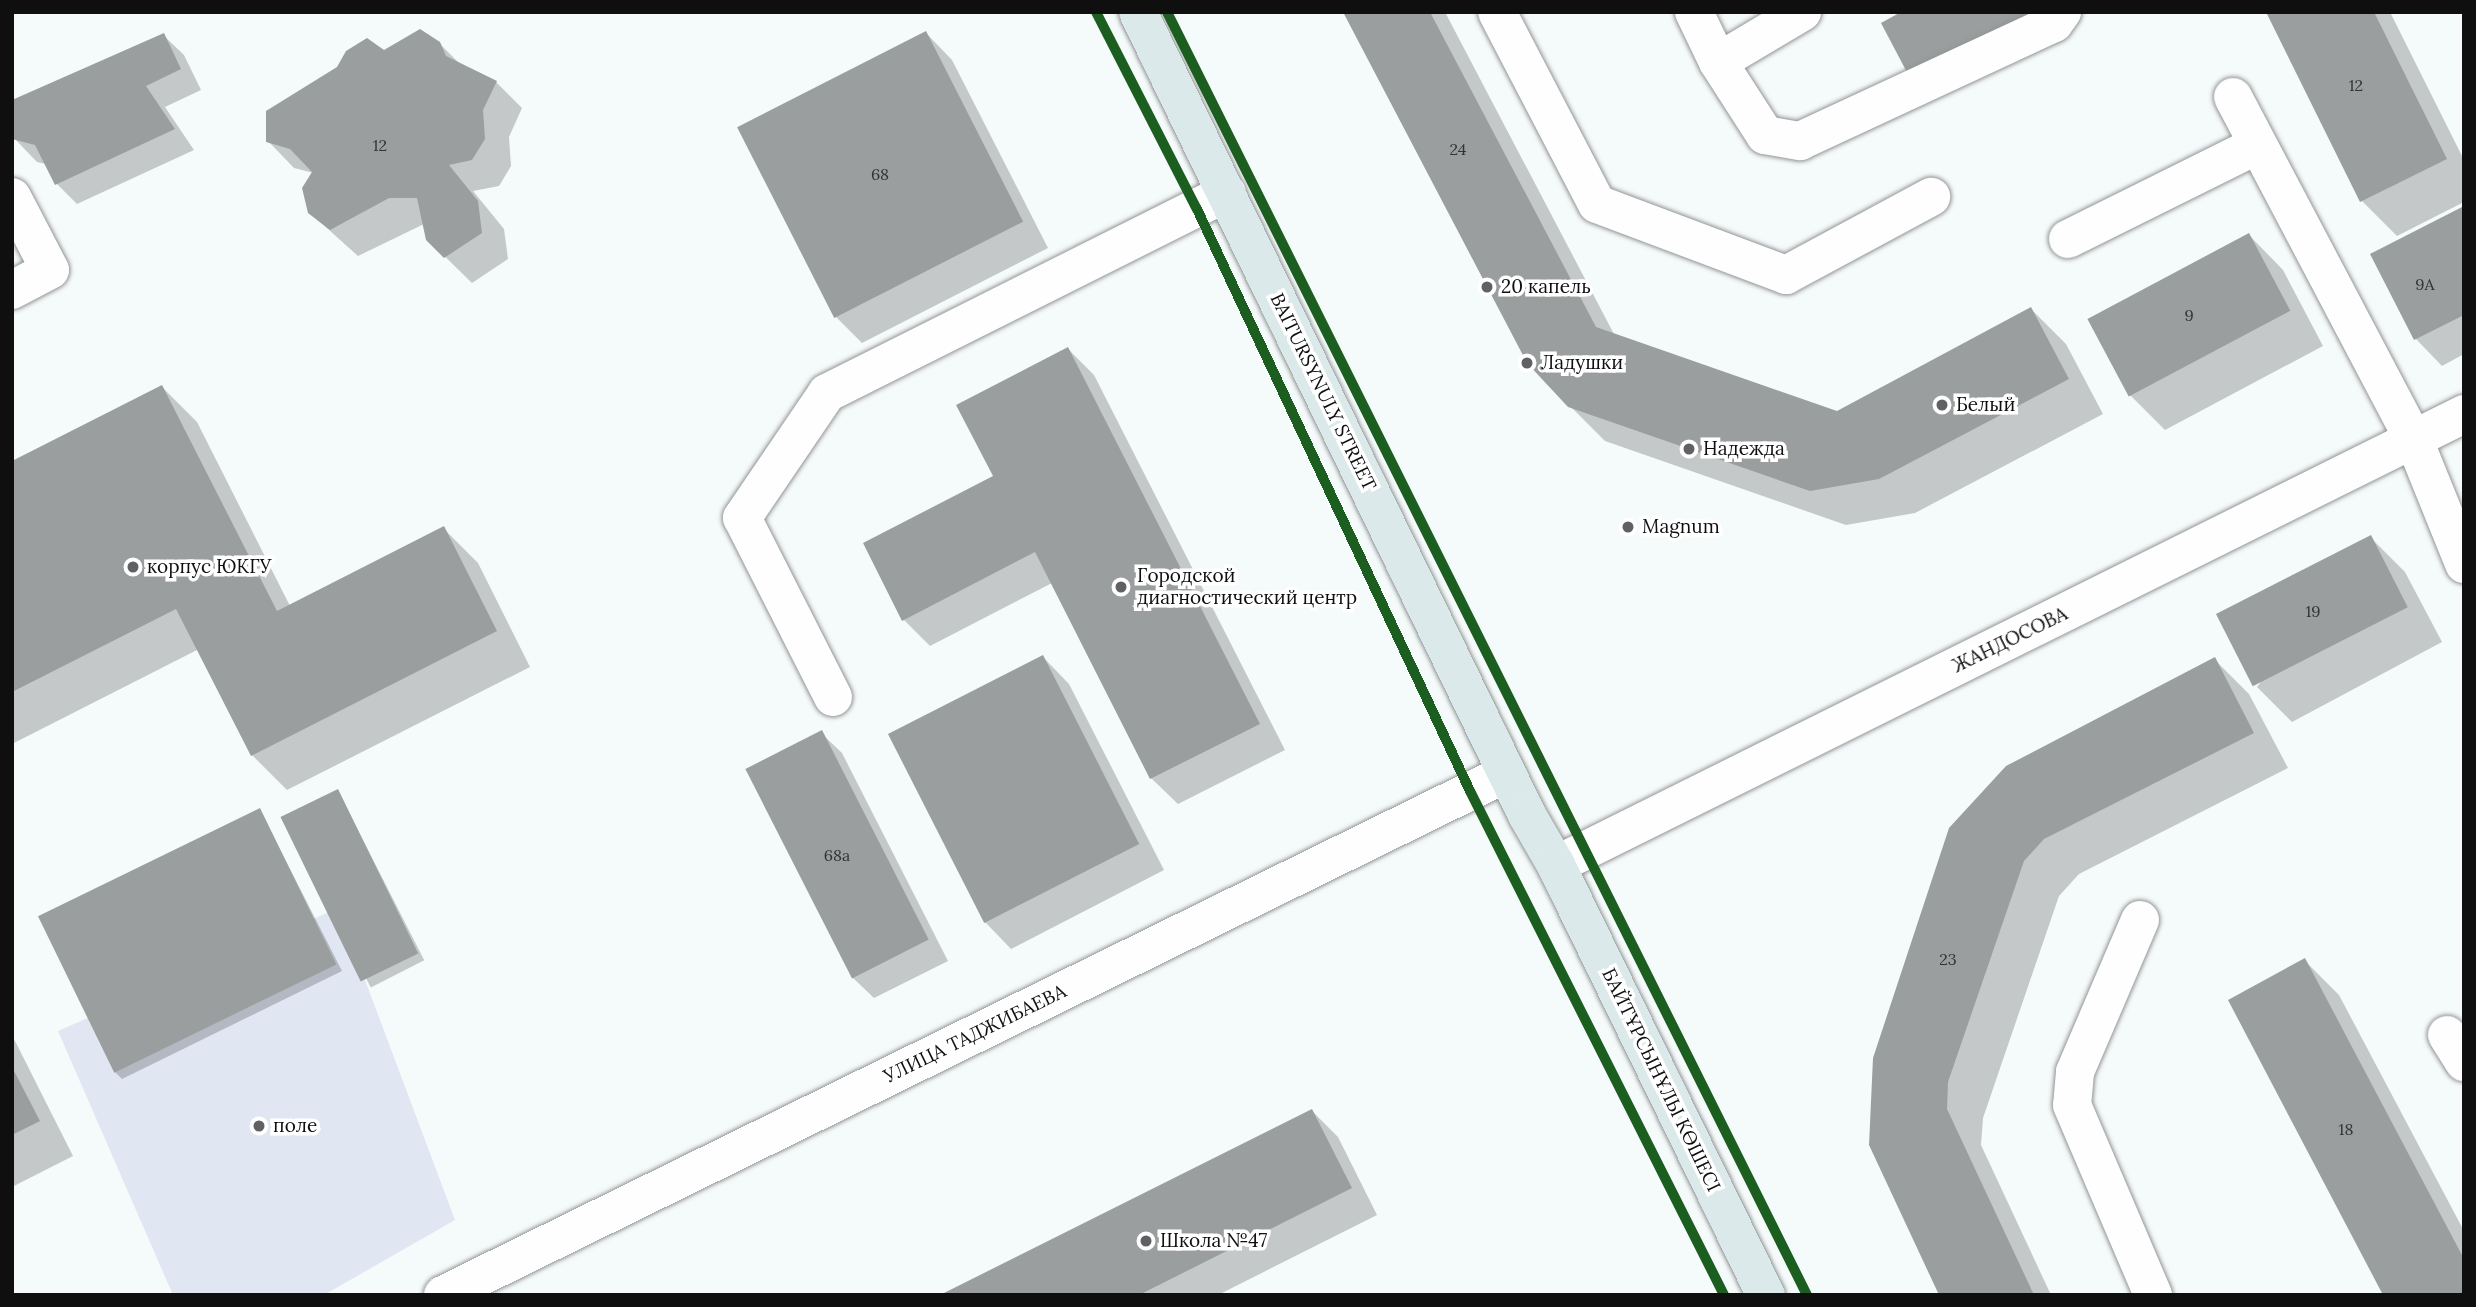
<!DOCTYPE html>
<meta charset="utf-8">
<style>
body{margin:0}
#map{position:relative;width:2476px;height:1307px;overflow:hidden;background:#f5fafb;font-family:Lora,serif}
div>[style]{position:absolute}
.pitch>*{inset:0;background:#e0e7f3}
.shadow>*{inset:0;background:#0003;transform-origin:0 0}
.building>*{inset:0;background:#9a9e9e;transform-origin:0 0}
.roads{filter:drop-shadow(0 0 2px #939595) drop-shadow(0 0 2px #939595)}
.minor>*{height:38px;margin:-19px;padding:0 19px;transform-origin:19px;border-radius:19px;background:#fefefe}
.major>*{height:38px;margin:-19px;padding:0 19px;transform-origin:19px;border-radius:19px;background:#dce9eb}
.cycleway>*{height:10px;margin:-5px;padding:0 5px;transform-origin:5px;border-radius:5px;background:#1b5e20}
.dots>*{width:19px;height:19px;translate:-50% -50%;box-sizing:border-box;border:4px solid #fff;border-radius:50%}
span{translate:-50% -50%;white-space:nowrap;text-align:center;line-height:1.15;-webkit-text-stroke:7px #fff;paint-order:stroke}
.number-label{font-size:16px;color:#323333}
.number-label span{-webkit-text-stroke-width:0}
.poi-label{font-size:19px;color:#0f0f0f}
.left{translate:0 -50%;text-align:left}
.street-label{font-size:19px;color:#0f0f0f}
.frame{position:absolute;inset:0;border:14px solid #0f0f0f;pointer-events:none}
</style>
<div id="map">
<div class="pitch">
<div style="clip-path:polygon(338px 908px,455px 1220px,324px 1295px,173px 1295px,58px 1031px)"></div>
</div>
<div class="shadow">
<div style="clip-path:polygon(1345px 12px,1445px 12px,1615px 336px,1837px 412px,2031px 309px,2066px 344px,2103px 414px,1915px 513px,1846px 525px,1605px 441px,1569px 405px)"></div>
<div style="clip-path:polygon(2268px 12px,2390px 12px,2464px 160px,2464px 202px,2397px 236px,2362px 201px)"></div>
<div style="clip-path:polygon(926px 33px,952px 60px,1048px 248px,862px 343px,836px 317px)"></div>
<div style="clip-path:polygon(163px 35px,184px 55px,201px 90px,165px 107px,194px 150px,77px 204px,57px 184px,46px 164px,37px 162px,12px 136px)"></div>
<div style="clip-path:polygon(439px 43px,461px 65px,496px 82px,522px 108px,509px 137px,511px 166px,499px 186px,473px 191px,504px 229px,508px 259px,472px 283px,427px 239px,424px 224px,358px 256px,309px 212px,314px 173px,294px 168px,268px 141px,384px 52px)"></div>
<div style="clip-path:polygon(2464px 208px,2464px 354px,2442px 366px,2416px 339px,2372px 255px)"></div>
<div style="clip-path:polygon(2249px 235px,2283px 270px,2323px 346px,2165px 430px,2130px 395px,2090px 320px)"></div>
<div style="clip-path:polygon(1068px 349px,1094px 375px,1285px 750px,1178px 804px,1151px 778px,1052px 583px,930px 646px,904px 620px,995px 477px)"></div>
<div style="clip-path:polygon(162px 387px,197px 422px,290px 606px,443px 528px,478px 563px,530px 667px,287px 790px,252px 755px,199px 649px,12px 744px,12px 463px)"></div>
<div style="clip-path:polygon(2370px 537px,2405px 572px,2442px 642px,2292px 722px,2257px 687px)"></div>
<div style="clip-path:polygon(1043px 657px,1069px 684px,1164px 870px,1011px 949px,985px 922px)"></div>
<div style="clip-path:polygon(2214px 659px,2249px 694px,2288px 768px,2079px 874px,2059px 896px,1983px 1118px,1981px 1145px,2051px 1295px,1941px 1295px,1951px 829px)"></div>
<div style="clip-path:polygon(821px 733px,842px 753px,948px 961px,874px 998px,853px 978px)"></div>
<div style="left:338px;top:791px;width:190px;height:60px;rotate:63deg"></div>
<div style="clip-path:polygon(260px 810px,342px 971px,122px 1079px,115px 1072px)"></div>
<div style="clip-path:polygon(2304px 960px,2339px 995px,2464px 1231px,2464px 1295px)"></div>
<div style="clip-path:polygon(12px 1035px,73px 1156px,12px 1187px)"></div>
<div style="clip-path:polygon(1312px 1111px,1338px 1137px,1377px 1215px,1218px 1295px,944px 1295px)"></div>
</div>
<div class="building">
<div style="clip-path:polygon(1343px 12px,1430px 12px,1596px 327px,1837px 411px,2031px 307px,2069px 379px,1879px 479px,1810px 491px,1568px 407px,1527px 363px)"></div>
<div style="clip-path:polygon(1901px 12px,2028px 12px,2030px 17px,1911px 80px,1881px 23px)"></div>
<div style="clip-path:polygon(2266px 12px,2374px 12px,2447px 159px,2360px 202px)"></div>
<div style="clip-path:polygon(420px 29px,440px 42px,446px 56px,497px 81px,483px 110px,485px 139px,472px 160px,449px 165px,478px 201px,482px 233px,444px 258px,426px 240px,417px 198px,389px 198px,330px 230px,308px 213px,302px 188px,312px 172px,290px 149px,266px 142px,266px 111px,337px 67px,346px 51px,367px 38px,384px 50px)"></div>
<div style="left:926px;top:31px;width:214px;height:212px;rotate:63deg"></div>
<div style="clip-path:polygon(164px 33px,181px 69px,146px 86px,175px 129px,55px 185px,35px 145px,12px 139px,12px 100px)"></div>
<div style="clip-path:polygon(2464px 206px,2464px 315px,2414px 340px,2370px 254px)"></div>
<div style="left:2249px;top:233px;width:88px;height:183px;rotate:62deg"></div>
<div style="clip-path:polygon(1068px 347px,1260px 724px,1150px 779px,1035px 552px,902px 621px,863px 543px,993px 476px,956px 405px)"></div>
<div style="clip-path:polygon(162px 385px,277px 611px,444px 526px,497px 631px,251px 756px,176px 609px,12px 692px,12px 461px)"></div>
<div style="left:2371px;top:535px;width:81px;height:174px;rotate:63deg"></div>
<div style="left:1043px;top:655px;width:212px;height:174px;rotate:63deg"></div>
<div style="clip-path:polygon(2215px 657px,2254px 733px,2044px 839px,2024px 861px,1948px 1082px,1947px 1109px,2034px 1295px,1939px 1295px,1869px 1145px,1873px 1058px,1949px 828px,2006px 766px)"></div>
<div style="left:822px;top:730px;width:235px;height:86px;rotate:63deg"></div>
<div style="left:338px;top:789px;width:183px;height:64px;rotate:64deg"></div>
<div style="left:260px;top:808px;width:174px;height:247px;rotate:64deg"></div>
<div style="clip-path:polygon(2305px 958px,2464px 1259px,2464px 1295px,2383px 1295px,2228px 1000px)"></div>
<div style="clip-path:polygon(12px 1067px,40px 1121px,12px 1135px)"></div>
<div style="clip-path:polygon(1312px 1109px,1352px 1188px,1139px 1295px,940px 1295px)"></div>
</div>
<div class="roads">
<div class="minor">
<div style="left:1497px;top:12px;width:216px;rotate:62.5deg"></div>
<div style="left:1597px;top:204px;width:202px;rotate:20.6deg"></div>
<div style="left:1786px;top:275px;width:165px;rotate:-28.3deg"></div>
<div style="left:1694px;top:12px;width:55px;rotate:64.4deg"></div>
<div style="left:1718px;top:62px;width:98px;rotate:-30.8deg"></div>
<div style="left:1718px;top:62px;width:87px;rotate:57.2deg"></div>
<div style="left:1765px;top:135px;width:36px;rotate:10deg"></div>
<div style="left:1800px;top:141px;width:280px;rotate:-24.9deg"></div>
<div style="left:2054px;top:23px;width:14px;rotate:-54deg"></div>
<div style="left:2233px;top:97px;width:388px;rotate:62.2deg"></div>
<div style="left:2414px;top:440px;width:134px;rotate:68deg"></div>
<div style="left:12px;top:197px;width:82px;rotate:62.5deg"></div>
<div style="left:50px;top:270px;width:43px;rotate:152.2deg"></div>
<div style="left:2068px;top:239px;width:211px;rotate:-26.4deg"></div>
<div style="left:833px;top:697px;width:201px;rotate:-116.9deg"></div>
<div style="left:742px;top:518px;width:151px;rotate:-55.8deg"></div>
<div style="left:827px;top:393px;width:447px;rotate:-26.6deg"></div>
<div style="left:1556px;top:865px;width:1014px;rotate:-26.41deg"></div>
<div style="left:2140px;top:920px;width:165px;rotate:113.2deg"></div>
<div style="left:2075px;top:1072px;width:33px;rotate:95deg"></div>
<div style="left:2072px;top:1105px;width:207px;rotate:66.9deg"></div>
<div style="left:2447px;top:1035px;width:32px;rotate:58deg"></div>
<div style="left:443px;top:1295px;width:1185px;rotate:-26.13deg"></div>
</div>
<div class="major">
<div style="left:1138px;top:12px;width:892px;rotate:64.15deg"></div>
<div style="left:1527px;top:815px;width:58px;rotate:59.9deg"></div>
<div style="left:1556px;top:865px;width:479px;rotate:64deg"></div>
</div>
</div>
<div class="cycleway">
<div style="left:1096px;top:12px;width:221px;rotate:62.9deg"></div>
<div style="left:1197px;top:209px;width:643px;rotate:64.87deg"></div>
<div style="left:1470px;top:791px;width:564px;rotate:63.25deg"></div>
<div style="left:1167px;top:12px;width:1434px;rotate:63.49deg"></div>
</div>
<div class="dots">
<div style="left:1487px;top:287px;background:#606162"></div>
<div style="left:1527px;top:363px;background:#606162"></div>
<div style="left:1942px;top:405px;background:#606162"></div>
<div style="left:1689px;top:449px;background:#606162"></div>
<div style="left:1628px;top:527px;background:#606162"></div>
<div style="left:133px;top:567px;background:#606162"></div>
<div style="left:1121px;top:587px;background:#606162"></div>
<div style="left:259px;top:1126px;background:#606162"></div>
<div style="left:1146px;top:1241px;background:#606162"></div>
</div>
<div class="number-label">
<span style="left:2356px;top:85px">12</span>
<span style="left:380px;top:145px">12</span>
<span style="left:1458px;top:149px">24</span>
<span style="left:880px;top:174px">68</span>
<span style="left:2425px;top:284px">9А</span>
<span style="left:2189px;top:315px">9</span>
<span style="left:2313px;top:611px">19</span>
<span style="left:837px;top:855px">68а</span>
<span style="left:1948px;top:959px">23</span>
<span style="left:2346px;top:1129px">18</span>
</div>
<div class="poi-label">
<span class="left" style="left:1501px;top:287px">20 капель</span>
<span class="left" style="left:1541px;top:363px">Ладушки</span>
<span class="left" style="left:1956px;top:405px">Белый</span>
<span class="left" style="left:1703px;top:449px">Надежда</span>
<span class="left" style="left:1642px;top:527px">Magnum</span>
<span class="left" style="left:147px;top:567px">корпус ЮКГУ</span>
<span class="left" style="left:1137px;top:587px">Городской<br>диагностический центр</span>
<span class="left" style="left:273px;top:1126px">поле</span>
<span class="left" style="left:1160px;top:1241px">Школа №47</span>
</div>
<div class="street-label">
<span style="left:1323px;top:392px;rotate:64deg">BAITURSYNULY STREET</span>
<span style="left:2010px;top:640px;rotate:-26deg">ЖАНДОСОВА</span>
<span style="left:975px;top:1034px;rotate:-26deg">УЛИЦА ТАДЖИБАЕВА</span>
<span style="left:1661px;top:1080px;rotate:64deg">БАЙТҰРСЫНҰЛЫ КӨШЕСІ</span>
</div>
<div class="frame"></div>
</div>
